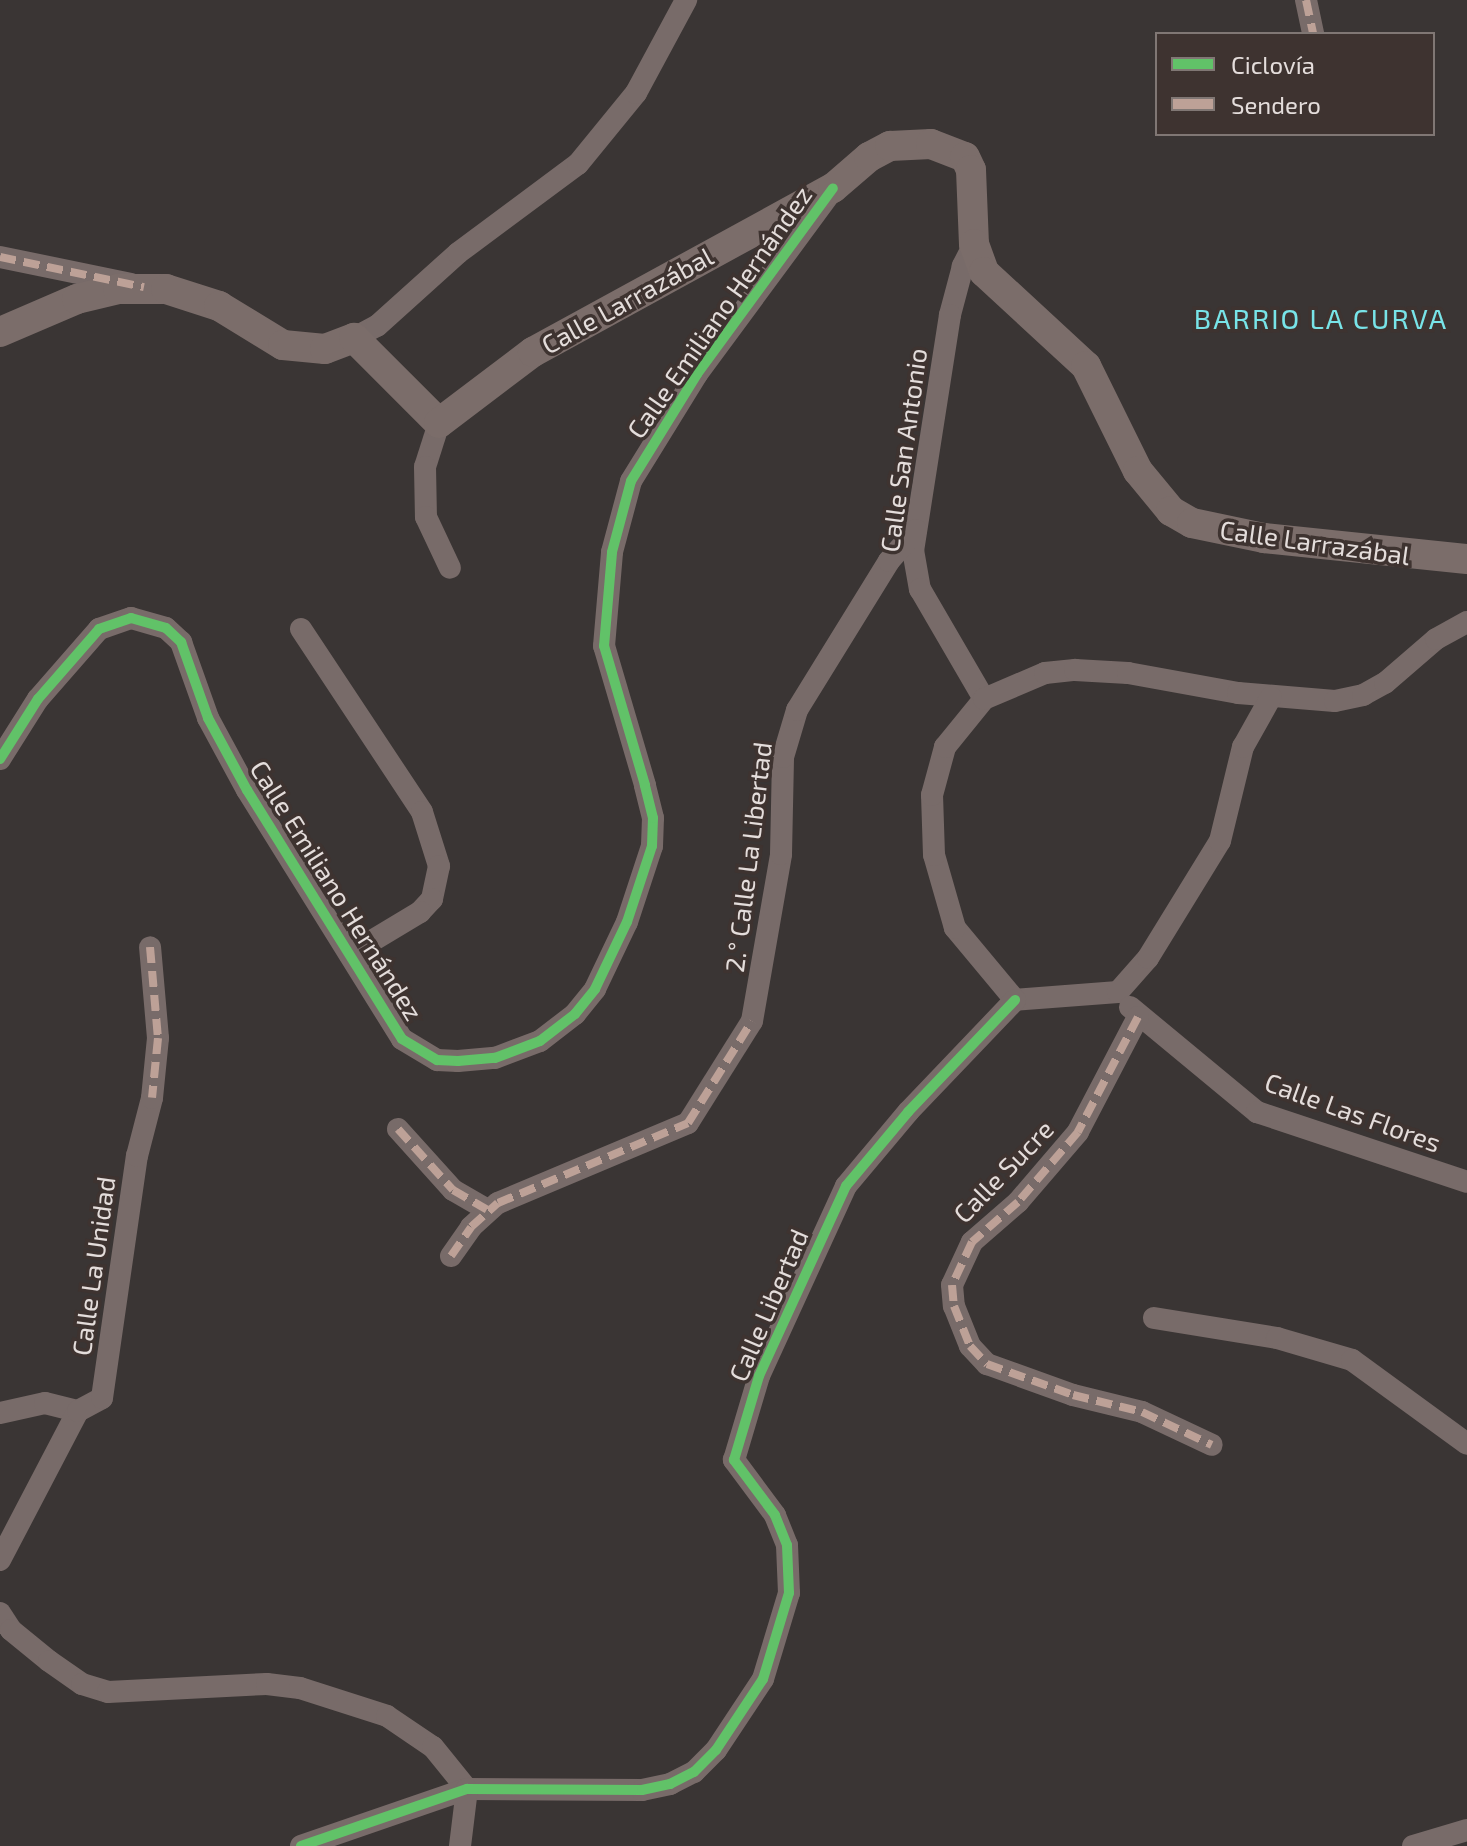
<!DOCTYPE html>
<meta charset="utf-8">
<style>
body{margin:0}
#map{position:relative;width:1467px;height:1846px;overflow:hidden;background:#3a3534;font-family:"Exo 2",sans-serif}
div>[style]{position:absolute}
.street>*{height:22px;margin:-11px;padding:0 11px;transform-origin:11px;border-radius:11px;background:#786b69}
.secondary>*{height:30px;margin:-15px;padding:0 15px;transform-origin:15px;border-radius:15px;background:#7b6d6a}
.quiet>*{height:8px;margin-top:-4px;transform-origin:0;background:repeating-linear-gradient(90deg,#bda197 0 16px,transparent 0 24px)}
.cycleway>*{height:10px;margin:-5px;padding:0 5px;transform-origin:5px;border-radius:5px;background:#61c268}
span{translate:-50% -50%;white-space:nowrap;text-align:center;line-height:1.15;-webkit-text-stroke:7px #3e3330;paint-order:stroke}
.street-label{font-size:26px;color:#e4dddb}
.neighbourhood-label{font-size:28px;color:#78e4e8;letter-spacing:2px}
.legend{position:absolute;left:1155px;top:32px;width:280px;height:104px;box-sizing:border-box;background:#3e3330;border:2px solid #807774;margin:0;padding:10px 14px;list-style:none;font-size:24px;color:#e4dddb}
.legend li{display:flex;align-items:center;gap:16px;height:40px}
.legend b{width:40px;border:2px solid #807774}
</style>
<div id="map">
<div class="street">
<div style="left:1306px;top:0;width:35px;rotate:78deg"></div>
<div style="left:974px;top:244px;width:25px;rotate:117deg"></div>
<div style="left:963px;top:266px;width:51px;rotate:104.9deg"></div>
<div style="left:950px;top:315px;width:238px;rotate:98.9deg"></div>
<div style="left:913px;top:550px;width:40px;rotate:80deg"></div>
<div style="left:920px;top:589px;width:127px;rotate:59.8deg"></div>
<div style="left:0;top:257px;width:134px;rotate:11.6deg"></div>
<div style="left:354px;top:338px;width:26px;rotate:-28deg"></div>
<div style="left:377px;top:326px;width:109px;rotate:-42deg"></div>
<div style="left:458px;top:253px;width:149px;rotate:-36.6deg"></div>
<div style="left:578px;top:164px;width:92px;rotate:-50.8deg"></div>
<div style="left:636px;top:93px;width:106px;rotate:-61.7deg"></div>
<div style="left:439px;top:423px;width:46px;rotate:107.7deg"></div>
<div style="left:425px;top:467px;width:50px;rotate:88.9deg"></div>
<div style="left:426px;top:517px;width:56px;rotate:64.8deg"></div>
<div style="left:301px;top:629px;width:219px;rotate:56.5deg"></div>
<div style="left:422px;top:812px;width:57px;rotate:72.5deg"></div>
<div style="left:439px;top:866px;width:34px;rotate:102deg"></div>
<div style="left:432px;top:899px;width:18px;rotate:133deg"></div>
<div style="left:420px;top:912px;width:82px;rotate:149deg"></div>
<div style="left:0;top:759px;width:71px;rotate:-57.7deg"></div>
<div style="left:38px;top:699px;width:93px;rotate:-48.9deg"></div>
<div style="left:99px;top:629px;width:34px;rotate:-19deg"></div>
<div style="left:131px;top:618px;width:36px;rotate:16deg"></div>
<div style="left:166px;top:628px;width:21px;rotate:43deg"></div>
<div style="left:181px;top:642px;width:81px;rotate:70.4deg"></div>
<div style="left:208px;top:718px;width:82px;rotate:61.6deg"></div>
<div style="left:247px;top:790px;width:293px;rotate:58.1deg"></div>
<div style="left:402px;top:1039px;width:41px;rotate:31deg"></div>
<div style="left:437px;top:1060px;width:21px;rotate:3deg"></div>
<div style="left:458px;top:1061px;width:37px;rotate:-5deg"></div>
<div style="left:495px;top:1058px;width:48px;rotate:-20.7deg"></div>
<div style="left:540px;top:1041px;width:44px;rotate:-37.6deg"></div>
<div style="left:575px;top:1014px;width:32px;rotate:-51deg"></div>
<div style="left:595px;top:989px;width:74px;rotate:-64.5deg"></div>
<div style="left:627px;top:922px;width:80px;rotate:-71.8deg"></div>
<div style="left:652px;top:846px;width:28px;rotate:-88deg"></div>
<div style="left:653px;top:818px;width:34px;rotate:-104deg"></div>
<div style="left:645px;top:785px;width:145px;rotate:-106.4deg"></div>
<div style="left:604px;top:646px;width:94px;rotate:-85.1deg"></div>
<div style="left:612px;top:552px;width:73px;rotate:-75deg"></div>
<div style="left:631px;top:481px;width:126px;rotate:-58.3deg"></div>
<div style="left:697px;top:374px;width:226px;rotate:-53.6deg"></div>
<div style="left:1118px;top:992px;width:103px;rotate:175.6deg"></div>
<div style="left:1015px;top:1000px;width:94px;rotate:-129.8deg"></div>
<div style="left:955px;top:928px;width:76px;rotate:-106deg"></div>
<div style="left:934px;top:855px;width:60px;rotate:-91.9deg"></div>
<div style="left:932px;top:795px;width:50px;rotate:-74.8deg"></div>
<div style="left:945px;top:747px;width:62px;rotate:-50.9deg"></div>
<div style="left:984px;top:699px;width:66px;rotate:-23.1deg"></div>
<div style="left:1045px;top:673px;width:30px;rotate:-6deg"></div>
<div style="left:1075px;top:670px;width:53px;rotate:3.2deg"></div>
<div style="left:1128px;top:673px;width:112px;rotate:10.3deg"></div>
<div style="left:1238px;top:693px;width:97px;rotate:4.7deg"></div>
<div style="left:1335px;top:701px;width:29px;rotate:-12deg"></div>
<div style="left:1363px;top:695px;width:25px;rotate:-29deg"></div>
<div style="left:1385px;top:683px;width:67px;rotate:-40.8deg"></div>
<div style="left:1436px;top:639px;width:35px;rotate:-29deg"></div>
<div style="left:1118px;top:992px;width:45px;rotate:-48.6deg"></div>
<div style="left:1148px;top:958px;width:137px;rotate:-58.4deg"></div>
<div style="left:1220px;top:841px;width:97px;rotate:-76.3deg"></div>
<div style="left:1243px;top:747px;width:57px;rotate:-60.8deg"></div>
<div style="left:1130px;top:1007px;width:165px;rotate:39.6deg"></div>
<div style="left:1257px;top:1112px;width:221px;rotate:18.4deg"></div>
<div style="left:1138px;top:1017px;width:130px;rotate:117.6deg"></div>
<div style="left:1078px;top:1132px;width:92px;rotate:130.6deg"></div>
<div style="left:1018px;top:1202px;width:61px;rotate:139deg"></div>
<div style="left:972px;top:1242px;width:47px;rotate:114.9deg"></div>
<div style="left:952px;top:1285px;width:21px;rotate:85deg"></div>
<div style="left:954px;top:1306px;width:43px;rotate:68.2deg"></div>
<div style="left:970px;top:1346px;width:25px;rotate:47deg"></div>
<div style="left:987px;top:1364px;width:91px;rotate:19.8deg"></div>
<div style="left:1073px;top:1395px;width:71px;rotate:13.8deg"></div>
<div style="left:1142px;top:1412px;width:77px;rotate:25.2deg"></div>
<div style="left:398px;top:1129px;width:82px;rotate:48deg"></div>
<div style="left:453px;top:1190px;width:39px;rotate:30deg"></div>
<div style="left:451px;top:1256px;width:35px;rotate:-55deg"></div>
<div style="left:471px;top:1227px;width:36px;rotate:-42deg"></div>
<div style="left:498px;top:1203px;width:206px;rotate:-22.8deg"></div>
<div style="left:688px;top:1123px;width:120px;rotate:-57.9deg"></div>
<div style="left:752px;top:1021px;width:169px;rotate:-80.1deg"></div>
<div style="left:781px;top:854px;width:97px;rotate:-88.8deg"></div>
<div style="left:783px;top:757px;width:49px;rotate:-73.4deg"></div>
<div style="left:797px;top:710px;width:175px;rotate:-58.3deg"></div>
<div style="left:889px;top:561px;width:41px;rotate:-48.9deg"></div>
<div style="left:1154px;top:1318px;width:125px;rotate:9.2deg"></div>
<div style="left:1277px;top:1338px;width:78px;rotate:16.3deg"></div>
<div style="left:1352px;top:1360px;width:142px;rotate:36.1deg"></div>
<div style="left:0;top:1413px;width:46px;rotate:-12.5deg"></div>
<div style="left:45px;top:1403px;width:34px;rotate:14deg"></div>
<div style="left:0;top:1560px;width:168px;rotate:-62.4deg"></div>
<div style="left:78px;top:1411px;width:27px;rotate:-28deg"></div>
<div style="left:102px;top:1398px;width:245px;rotate:-81.8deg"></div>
<div style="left:137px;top:1156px;width:60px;rotate:-75.5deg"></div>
<div style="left:152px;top:1098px;width:60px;rotate:-84.3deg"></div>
<div style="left:158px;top:1038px;width:91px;rotate:-95deg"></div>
<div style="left:0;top:1613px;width:20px;rotate:57deg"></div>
<div style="left:11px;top:1630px;width:49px;rotate:39.2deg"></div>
<div style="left:49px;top:1661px;width:40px;rotate:34.9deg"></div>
<div style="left:82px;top:1684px;width:27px;rotate:17deg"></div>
<div style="left:108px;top:1692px;width:159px;rotate:-2.9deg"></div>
<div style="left:267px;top:1684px;width:33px;rotate:7deg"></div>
<div style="left:300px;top:1688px;width:91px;rotate:17.8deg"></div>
<div style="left:387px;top:1716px;width:55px;rotate:34deg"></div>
<div style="left:433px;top:1747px;width:54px;rotate:51deg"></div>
<div style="left:301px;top:1846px;width:176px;rotate:-19deg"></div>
<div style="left:467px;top:1789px;width:175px;rotate:0.3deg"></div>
<div style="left:642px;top:1790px;width:29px;rotate:-12deg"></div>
<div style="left:670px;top:1784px;width:27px;rotate:-27deg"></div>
<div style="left:694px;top:1772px;width:31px;rotate:-45deg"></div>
<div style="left:716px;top:1750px;width:85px;rotate:-56.5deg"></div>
<div style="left:763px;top:1679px;width:90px;rotate:-73.2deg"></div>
<div style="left:789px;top:1593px;width:48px;rotate:-92.4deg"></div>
<div style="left:787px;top:1545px;width:32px;rotate:-112deg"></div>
<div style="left:775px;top:1515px;width:69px;rotate:-126.7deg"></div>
<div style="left:734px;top:1460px;width:88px;rotate:-73.4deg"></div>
<div style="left:759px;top:1376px;width:209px;rotate:-65.4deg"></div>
<div style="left:846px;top:1186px;width:97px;rotate:-50deg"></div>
<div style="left:908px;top:1112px;width:155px;rotate:-46.3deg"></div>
<div style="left:460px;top:1846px;width:57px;rotate:-83deg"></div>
<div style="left:1413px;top:1846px;width:56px;rotate:-16.5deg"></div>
</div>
<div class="secondary">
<div style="left:0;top:332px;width:84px;rotate:-23.2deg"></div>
<div style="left:77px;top:299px;width:42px;rotate:-13.7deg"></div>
<div style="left:118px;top:289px;width:48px"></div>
<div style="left:166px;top:289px;width:56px;rotate:17.8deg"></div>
<div style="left:219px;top:306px;width:75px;rotate:31.4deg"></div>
<div style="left:283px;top:345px;width:42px;rotate:5.4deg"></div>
<div style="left:325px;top:349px;width:31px;rotate:-21deg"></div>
<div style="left:354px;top:338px;width:120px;rotate:45deg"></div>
<div style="left:439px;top:423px;width:118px;rotate:-37.1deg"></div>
<div style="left:533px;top:352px;width:342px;rotate:-28.7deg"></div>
<div style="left:833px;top:188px;width:48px;rotate:-40.7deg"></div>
<div style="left:869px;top:157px;width:24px;rotate:-28deg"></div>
<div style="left:890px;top:146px;width:41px;rotate:-2.8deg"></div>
<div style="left:931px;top:144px;width:36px;rotate:21deg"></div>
<div style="left:965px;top:157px;width:14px;rotate:65deg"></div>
<div style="left:971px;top:170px;width:74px;rotate:87.7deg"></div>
<div style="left:974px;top:244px;width:30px;rotate:70deg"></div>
<div style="left:984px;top:272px;width:139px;rotate:42.7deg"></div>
<div style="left:1086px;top:366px;width:117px;rotate:63.7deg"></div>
<div style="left:1138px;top:471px;width:52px;rotate:50.5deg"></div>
<div style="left:1171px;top:511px;width:24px;rotate:30deg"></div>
<div style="left:1192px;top:523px;width:74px;rotate:11.8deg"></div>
<div style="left:1264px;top:538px;width:204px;rotate:5.9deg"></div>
</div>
<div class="quiet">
<div style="left:1306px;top:0;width:35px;rotate:78deg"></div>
<div style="left:0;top:257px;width:147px;rotate:11.8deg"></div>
<div style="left:150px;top:947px;width:91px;rotate:85deg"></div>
<div style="left:158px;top:1038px;width:60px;rotate:95.7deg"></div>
<div style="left:1138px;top:1017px;width:130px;rotate:117.6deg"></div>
<div style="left:1078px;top:1132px;width:92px;rotate:130.6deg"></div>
<div style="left:1018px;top:1202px;width:61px;rotate:139deg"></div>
<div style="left:972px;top:1242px;width:47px;rotate:114.9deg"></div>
<div style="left:952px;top:1285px;width:21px;rotate:85deg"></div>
<div style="left:954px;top:1306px;width:43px;rotate:68.2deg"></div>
<div style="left:970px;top:1346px;width:25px;rotate:47deg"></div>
<div style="left:987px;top:1364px;width:91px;rotate:19.8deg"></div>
<div style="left:1073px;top:1395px;width:71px;rotate:13.8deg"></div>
<div style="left:1142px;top:1412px;width:77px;rotate:25.2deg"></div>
<div style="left:398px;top:1129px;width:82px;rotate:48deg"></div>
<div style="left:453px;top:1190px;width:39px;rotate:30deg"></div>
<div style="left:451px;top:1256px;width:35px;rotate:-55deg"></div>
<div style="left:471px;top:1227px;width:36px;rotate:-42deg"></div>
<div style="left:498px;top:1203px;width:206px;rotate:-22.8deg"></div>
<div style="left:688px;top:1123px;width:120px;rotate:-57.9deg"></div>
</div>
<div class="cycleway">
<div style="left:0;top:759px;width:71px;rotate:-57.7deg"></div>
<div style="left:38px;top:699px;width:93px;rotate:-48.9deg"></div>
<div style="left:99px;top:629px;width:34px;rotate:-19deg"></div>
<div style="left:131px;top:618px;width:36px;rotate:16deg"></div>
<div style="left:166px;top:628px;width:21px;rotate:43deg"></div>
<div style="left:181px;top:642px;width:81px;rotate:70.4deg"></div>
<div style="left:208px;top:718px;width:82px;rotate:61.6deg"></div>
<div style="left:247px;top:790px;width:293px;rotate:58.1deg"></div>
<div style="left:402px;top:1039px;width:41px;rotate:31deg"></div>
<div style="left:437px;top:1060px;width:21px;rotate:3deg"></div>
<div style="left:458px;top:1061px;width:37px;rotate:-5deg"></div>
<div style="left:495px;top:1058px;width:48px;rotate:-20.7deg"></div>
<div style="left:540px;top:1041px;width:44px;rotate:-37.6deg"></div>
<div style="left:575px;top:1014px;width:32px;rotate:-51deg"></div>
<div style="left:595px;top:989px;width:74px;rotate:-64.5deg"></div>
<div style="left:627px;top:922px;width:80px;rotate:-71.8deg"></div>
<div style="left:652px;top:846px;width:28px;rotate:-88deg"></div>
<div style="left:653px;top:818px;width:34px;rotate:-104deg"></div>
<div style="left:645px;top:785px;width:145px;rotate:-106.4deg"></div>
<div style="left:604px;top:646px;width:94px;rotate:-85.1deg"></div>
<div style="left:612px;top:552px;width:73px;rotate:-75deg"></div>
<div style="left:631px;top:481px;width:126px;rotate:-58.3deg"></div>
<div style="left:697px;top:374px;width:230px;rotate:-53.8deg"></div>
<div style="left:301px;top:1846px;width:176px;rotate:-19deg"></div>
<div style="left:467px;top:1789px;width:175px;rotate:0.3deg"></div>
<div style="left:642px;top:1790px;width:29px;rotate:-12deg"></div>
<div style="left:670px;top:1784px;width:27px;rotate:-27deg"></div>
<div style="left:694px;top:1772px;width:31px;rotate:-45deg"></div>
<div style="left:716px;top:1750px;width:85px;rotate:-56.5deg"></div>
<div style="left:763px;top:1679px;width:90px;rotate:-73.2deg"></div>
<div style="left:789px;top:1593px;width:48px;rotate:-92.4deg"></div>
<div style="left:787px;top:1545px;width:32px;rotate:-112deg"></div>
<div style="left:775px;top:1515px;width:69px;rotate:-126.7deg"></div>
<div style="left:734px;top:1460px;width:88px;rotate:-73.4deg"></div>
<div style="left:759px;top:1376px;width:209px;rotate:-65.4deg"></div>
<div style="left:846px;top:1186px;width:97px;rotate:-50deg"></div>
<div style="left:908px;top:1112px;width:155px;rotate:-46.3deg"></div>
</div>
<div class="street-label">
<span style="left:627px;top:300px;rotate:-29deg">Calle Larrazábal</span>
<span style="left:719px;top:312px;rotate:-55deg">Calle Emiliano Hernández</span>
<span style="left:903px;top:450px;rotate:-82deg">Calle San Antonio</span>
<span style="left:1315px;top:542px;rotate:8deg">Calle Larrazábal</span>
<span style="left:748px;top:857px;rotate:-83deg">2.° Calle La Libertad</span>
<span style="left:337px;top:890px;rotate:58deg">Calle Emiliano Hernández</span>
<span style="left:1353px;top:1112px;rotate:20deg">Calle Las Flores</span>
<span style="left:1003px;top:1171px;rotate:-46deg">Calle Sucre</span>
<span style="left:93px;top:1266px;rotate:-82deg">Calle La Unidad</span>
<span style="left:768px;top:1305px;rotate:-67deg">Calle Libertad</span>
</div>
<div class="neighbourhood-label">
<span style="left:1321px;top:318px">BARRIO LA CURVA</span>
</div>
<ul class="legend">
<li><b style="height:10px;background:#61c268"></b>Ciclovía</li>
<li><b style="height:10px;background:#bda197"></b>Sendero</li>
</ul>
</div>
